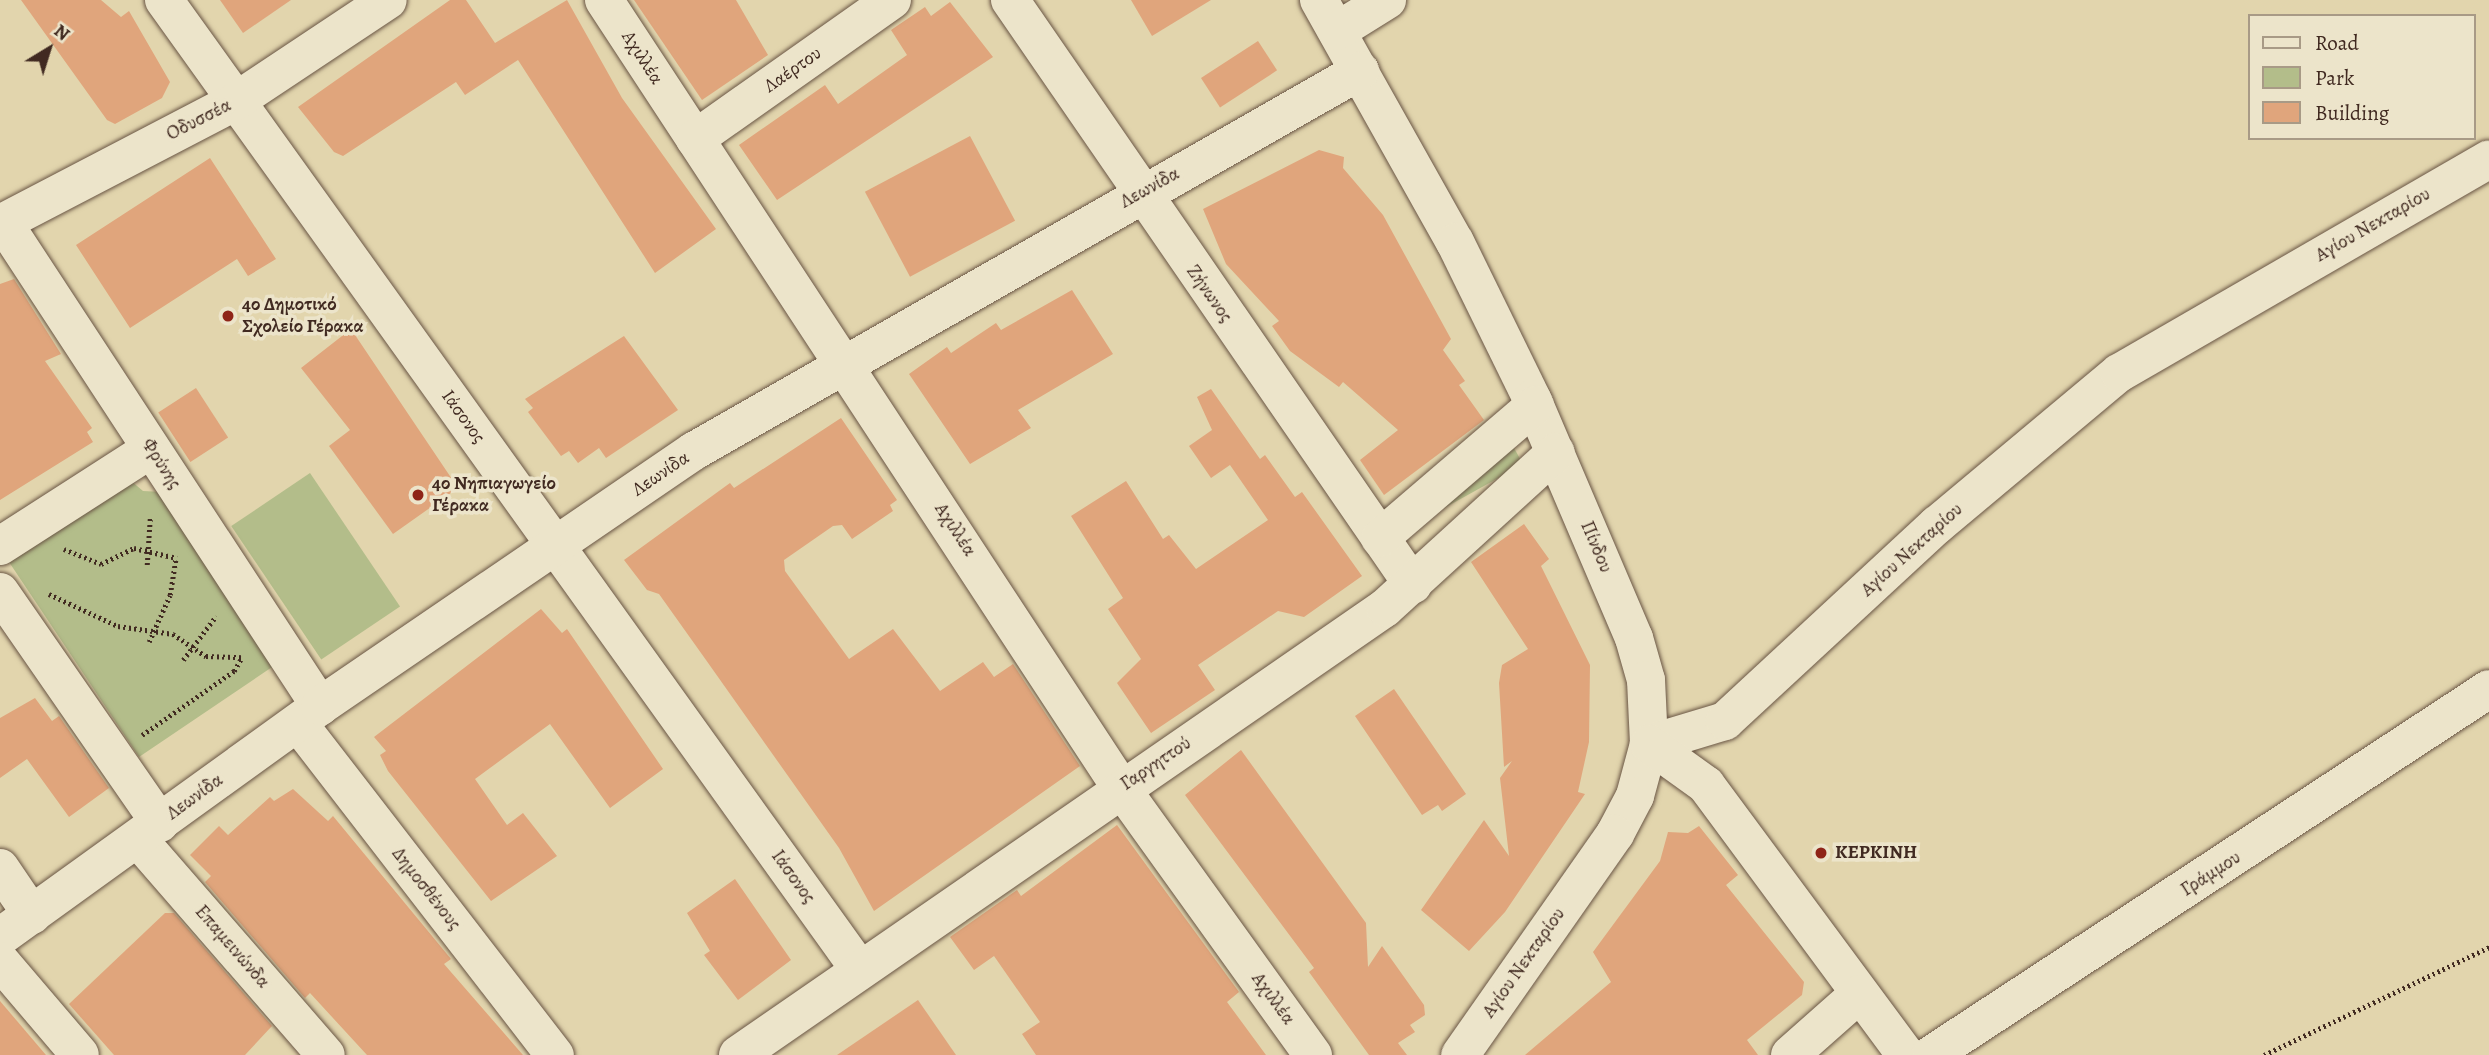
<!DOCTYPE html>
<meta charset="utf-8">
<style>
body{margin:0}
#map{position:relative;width:2489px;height:1055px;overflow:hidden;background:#e2d5ad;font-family:Alegreya,serif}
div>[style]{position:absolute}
.green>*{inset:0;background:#b3bd8a;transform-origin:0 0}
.building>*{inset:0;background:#e0a57c;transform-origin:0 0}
.path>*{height:4.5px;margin-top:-2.25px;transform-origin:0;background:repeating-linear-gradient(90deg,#412a21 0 2px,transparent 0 5.5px)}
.roads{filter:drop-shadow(0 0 2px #695544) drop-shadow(0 0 2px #695544)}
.minor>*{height:38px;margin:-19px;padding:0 19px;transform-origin:19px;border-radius:19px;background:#ece4ca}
.dots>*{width:19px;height:19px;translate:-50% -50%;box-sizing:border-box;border:4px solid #ece4ca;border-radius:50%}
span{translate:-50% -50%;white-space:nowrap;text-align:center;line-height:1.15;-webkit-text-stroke:7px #ece4ca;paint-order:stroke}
.street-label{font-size:19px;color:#412a21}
.poi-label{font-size:19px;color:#412a21;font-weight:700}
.left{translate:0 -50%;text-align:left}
.legend{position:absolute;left:2248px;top:14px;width:228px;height:126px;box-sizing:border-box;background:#ece4ca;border:2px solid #a89a86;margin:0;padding:9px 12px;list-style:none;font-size:21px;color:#412a21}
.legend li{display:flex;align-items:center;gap:14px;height:35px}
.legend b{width:35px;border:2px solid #a89a86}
.north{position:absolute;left:14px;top:14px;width:70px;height:70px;-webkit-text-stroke:5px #ece4ca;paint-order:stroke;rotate:38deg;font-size:19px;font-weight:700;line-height:28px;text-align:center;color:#412a21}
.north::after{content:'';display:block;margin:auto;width:24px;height:32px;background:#412a21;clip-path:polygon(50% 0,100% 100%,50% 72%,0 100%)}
</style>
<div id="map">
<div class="green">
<div style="left:1509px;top:439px;width:29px;height:146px;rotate:61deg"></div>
<div style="left:310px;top:473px;width:161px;height:95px;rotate:56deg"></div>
<div style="clip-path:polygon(130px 480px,143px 491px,162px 492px,281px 661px,139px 757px,7px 559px)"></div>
</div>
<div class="building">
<div style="clip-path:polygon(21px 0,101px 0,121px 17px,129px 11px,170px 82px,162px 98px,115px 124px,107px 120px)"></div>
<div style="clip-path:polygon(220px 0,291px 0,243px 33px)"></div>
<div style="clip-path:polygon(450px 0,466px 0,495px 43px,567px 0,622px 98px,716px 229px,655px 273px,518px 60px,465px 95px,456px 82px,343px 156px,334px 152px,298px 107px)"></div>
<div style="clip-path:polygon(634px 0,736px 0,768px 55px,702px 100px)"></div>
<div style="clip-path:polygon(1131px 0,1211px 0,1152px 36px)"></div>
<div style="clip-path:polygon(950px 2px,993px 57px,777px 200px,739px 145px,825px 85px,838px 104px,907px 55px,891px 30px,925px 7px,931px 16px)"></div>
<div style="left:1258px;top:41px;width:35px;height:68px;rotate:57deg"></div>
<div style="left:970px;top:136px;width:96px;height:119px;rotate:62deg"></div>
<div style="clip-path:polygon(1319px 150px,1344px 157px,1343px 168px,1383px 215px,1451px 339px,1443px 350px,1465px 381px,1459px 385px,1484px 420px,1384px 495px,1360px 460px,1398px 430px,1343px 382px,1339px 387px,1290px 351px,1272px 326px,1279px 321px,1226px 264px,1203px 209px)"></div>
<div style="clip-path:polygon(210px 158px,276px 259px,248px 276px,237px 259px,130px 328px,76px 245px)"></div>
<div style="clip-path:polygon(14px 279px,61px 354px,45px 361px,92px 428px,87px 432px,93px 442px,0 500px,0 284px)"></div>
<div style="clip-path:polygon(1072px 290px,1113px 354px,1018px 410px,1031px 428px,970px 464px,909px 374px,947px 347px,951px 353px,996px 323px,1001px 330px)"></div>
<div style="clip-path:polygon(351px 329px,458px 488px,393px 534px,329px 446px,350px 430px,301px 368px)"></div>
<div style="clip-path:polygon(624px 336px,678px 410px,606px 458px,599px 448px,578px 463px,569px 451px,561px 456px,528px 412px,533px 408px,525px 399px)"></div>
<div style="left:196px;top:388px;width:59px;height:45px;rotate:57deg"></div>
<div style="clip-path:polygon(1211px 389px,1260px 459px,1265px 455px,1295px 497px,1302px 492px,1362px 576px,1304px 617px,1278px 611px,1198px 665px,1215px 690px,1151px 733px,1117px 683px,1141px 659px,1108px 609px,1123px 598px,1071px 516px,1126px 481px,1163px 539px,1169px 535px,1196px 569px,1268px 520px,1230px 465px,1211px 478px,1189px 446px,1212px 430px,1197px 397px)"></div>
<div style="clip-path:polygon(841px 418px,897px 500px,890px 505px,893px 511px,852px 539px,842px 525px,833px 526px,784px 560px,785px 571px,849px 659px,893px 629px,940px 691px,983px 662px,994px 677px,1013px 664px,1080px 766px,874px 911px,839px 848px,706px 660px,659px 594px,647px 590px,624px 560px,730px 483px,734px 488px)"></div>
<div style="clip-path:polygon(1524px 524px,1549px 559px,1541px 566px,1590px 665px,1589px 742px,1578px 792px,1585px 794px,1505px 912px,1469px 951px,1421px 910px,1484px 820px,1509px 856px,1500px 778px,1512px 761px,1504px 767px,1499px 683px,1502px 665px,1528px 649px,1471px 562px)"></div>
<div style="clip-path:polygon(541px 609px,562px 633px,567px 629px,663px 769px,610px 808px,550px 724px,475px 779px,507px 825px,523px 813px,557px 856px,491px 901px,388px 771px,380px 755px,386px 751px,374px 737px)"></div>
<div style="clip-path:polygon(1394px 689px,1466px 794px,1442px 811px,1438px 805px,1422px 815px,1355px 716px)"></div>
<div style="clip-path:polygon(35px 698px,52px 721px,59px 716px,109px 788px,69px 817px,27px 759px,0 778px,0 718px)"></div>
<div style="clip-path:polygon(1241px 750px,1366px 923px,1368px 967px,1382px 946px,1424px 1005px,1425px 1015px,1410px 1025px,1415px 1032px,1398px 1043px,1407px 1055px,1369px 1055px,1309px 972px,1314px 968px,1185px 795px)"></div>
<div style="clip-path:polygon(293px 789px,328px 821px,333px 816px,451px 959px,444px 964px,523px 1055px,367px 1055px,310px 993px,305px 998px,205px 882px,211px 876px,190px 855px,219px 826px,228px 835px,270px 797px,274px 801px)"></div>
<div style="clip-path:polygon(1117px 825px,1239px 992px,1227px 1002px,1266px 1055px,1036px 1055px,1022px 1034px,1040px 1022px,994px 956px,974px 970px,950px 937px,1017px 890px,1021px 896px)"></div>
<div style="clip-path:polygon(1699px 826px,1738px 875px,1726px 885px,1804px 982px,1802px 995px,1747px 1040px,1758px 1055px,1525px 1055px,1611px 982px,1593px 952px,1660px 861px,1668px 832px,1688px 833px)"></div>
<div style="clip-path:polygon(735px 879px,791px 960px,738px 1000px,704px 955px,710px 951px,687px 913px)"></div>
<div style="clip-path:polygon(165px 913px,174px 913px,272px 1026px,245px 1055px,114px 1055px,69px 1004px)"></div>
<div style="clip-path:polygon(918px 1000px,956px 1055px,837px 1055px)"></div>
<div style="clip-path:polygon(0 1001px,46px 1055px,0 1055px)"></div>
</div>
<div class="path">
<div style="left:64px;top:549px;width:40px;rotate:22deg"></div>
<div style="left:101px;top:564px;width:37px;rotate:-26deg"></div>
<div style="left:134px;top:548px;width:44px;rotate:13.1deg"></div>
<div style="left:147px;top:565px;width:47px;rotate:-86.3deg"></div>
<div style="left:49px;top:594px;width:76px;rotate:24.9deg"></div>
<div style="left:118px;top:626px;width:56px;rotate:8.3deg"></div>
<div style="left:173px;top:634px;width:40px;rotate:34deg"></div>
<div style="left:206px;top:656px;width:36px;rotate:2deg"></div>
<div style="left:149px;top:642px;width:51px;rotate:-65.9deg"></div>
<div style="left:170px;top:595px;width:38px;rotate:-81deg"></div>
<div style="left:183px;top:660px;width:55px;rotate:-53.1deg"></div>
<div style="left:142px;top:735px;width:112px;rotate:-34.8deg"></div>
<div style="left:234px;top:671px;width:16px;rotate:-60deg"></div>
<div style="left:2264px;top:1055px;width:250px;rotate:-25.6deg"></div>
</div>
<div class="roads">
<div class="minor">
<div style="left:164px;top:0;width:1194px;rotate:54.34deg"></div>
<div style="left:604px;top:0;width:942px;rotate:56.73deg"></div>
<div style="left:1121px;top:788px;width:329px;rotate:54.3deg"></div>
<div style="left:1010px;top:0;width:710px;rotate:55.44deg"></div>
<div style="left:1319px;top:0;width:278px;rotate:60.7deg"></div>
<div style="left:1455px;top:242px;width:175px;rotate:63.9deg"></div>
<div style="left:1532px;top:399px;width:260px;rotate:66.9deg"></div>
<div style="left:1634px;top:638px;width:44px;rotate:74.1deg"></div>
<div style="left:1646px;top:680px;width:64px;rotate:87.3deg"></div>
<div style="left:1649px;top:744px;width:54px;rotate:105.1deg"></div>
<div style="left:1635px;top:796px;width:43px;rotate:117.8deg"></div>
<div style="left:1615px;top:834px;width:270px;rotate:125deg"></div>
<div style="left:1337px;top:31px;width:59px;rotate:-31.8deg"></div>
<div style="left:695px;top:139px;width:241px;rotate:-35.2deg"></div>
<div style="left:3px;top:222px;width:579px;rotate:56.78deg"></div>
<div style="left:0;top:224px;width:266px;rotate:-27.5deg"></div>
<div style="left:236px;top:101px;width:182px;rotate:-33.6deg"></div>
<div style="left:1380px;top:538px;width:204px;rotate:-40.6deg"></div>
<div style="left:0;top:546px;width:179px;rotate:-32.7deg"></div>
<div style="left:0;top:592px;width:281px;rotate:55.3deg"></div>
<div style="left:298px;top:723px;width:420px;rotate:52.3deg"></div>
<div style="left:1649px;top:744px;width:79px;rotate:-16.8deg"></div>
<div style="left:1725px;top:721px;width:289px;rotate:-42.8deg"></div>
<div style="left:1937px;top:525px;width:237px;rotate:-39.9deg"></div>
<div style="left:2119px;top:373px;width:427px;rotate:-30deg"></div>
<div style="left:1649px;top:744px;width:70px;rotate:35.7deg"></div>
<div style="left:1706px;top:785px;width:336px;rotate:53.5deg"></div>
<div style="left:138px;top:839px;width:286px;rotate:49deg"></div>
<div style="left:0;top:868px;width:57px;rotate:55.8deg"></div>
<div style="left:0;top:937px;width:395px;rotate:-35.8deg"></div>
<div style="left:320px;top:706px;width:453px;rotate:-34.3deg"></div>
<div style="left:694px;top:451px;width:767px;rotate:-29.71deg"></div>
<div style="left:0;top:961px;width:123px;rotate:49.6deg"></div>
<div style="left:738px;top:1055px;width:786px;rotate:-34.64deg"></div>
<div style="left:1385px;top:608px;width:231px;rotate:-42.4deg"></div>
<div style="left:1790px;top:1055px;width:92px;rotate:-41.5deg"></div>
<div style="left:1931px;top:1055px;width:667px;rotate:-33.26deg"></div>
</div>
</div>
<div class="dots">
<div style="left:228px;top:316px;background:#8f2418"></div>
<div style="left:418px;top:495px;background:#8f2418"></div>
<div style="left:1821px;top:853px;background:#8f2418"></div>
</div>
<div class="street-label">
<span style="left:642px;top:58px;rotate:57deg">Αχιλλέα</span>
<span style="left:793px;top:70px;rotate:-35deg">Λαέρτου</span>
<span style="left:199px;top:120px;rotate:-27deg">Οδυσσέα</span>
<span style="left:1150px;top:188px;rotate:-29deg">Λεωνίδα</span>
<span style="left:2373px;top:225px;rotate:-30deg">Αγίου Νεκταρίου</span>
<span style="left:1209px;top:294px;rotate:55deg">Ζήνωνος</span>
<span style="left:463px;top:417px;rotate:54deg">Ιάσονος</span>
<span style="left:161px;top:464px;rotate:57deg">Φρύνης</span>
<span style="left:661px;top:474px;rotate:-34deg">Λεωνίδα</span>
<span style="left:955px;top:530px;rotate:57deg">Αχιλλέα</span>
<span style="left:1596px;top:547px;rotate:67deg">Πίνδου</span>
<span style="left:1912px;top:550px;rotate:-42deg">Αγίου Νεκταρίου</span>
<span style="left:1156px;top:764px;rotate:-34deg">Γαργηττού</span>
<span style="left:195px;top:797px;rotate:-36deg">Λεωνίδα</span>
<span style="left:2211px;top:874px;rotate:-33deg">Γράμμου</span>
<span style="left:793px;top:877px;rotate:54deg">Ιάσονος</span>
<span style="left:426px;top:889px;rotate:52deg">Δημοσθένους</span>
<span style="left:232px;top:947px;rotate:49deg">Επαμεινώνδα</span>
<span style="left:1524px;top:963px;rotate:-55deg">Αγίου Νεκταρίου</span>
<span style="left:1273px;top:999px;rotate:54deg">Αχιλλέα</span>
</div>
<div class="poi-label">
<span class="left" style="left:242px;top:316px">4ο Δημοτικό<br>Σχολείο Γέρακα</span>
<span class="left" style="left:432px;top:495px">4ο Νηπιαγωγείο<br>Γέρακα</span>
<span class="left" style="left:1835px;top:853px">ΚΕΡΚΙΝΗ</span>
</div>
<ul class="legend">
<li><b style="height:9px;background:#ece4ca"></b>Road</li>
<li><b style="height:19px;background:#b3bd8a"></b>Park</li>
<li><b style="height:19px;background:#e0a57c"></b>Building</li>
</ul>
<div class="north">N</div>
</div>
